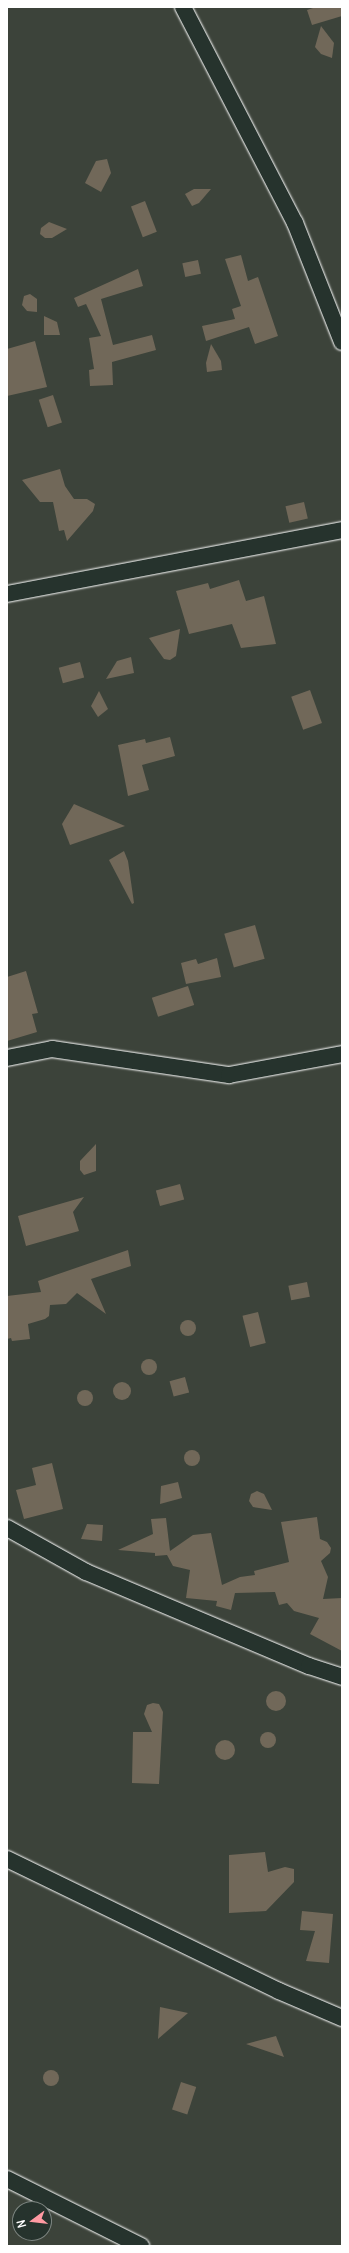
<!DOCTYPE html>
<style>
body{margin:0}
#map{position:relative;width:349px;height:2253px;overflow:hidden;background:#3c433a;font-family:Delius,sans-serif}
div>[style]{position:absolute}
.building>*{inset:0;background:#716859;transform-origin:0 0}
.round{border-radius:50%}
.roads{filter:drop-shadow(0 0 1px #fff) drop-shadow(0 0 1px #fff)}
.minor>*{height:16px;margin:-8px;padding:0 8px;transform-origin:8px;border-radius:8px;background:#26332d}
span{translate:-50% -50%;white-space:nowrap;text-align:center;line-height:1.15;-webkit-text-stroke:3px #26332d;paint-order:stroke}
.frame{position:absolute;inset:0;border:8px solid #fff;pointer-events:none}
.north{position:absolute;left:12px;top:2201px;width:40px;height:40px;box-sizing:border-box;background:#26332d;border:1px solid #7d8581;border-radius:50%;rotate:255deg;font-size:11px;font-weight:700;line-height:16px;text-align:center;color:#fff}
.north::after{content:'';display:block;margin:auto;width:14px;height:18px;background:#ff9aa2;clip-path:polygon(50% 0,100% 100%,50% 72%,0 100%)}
</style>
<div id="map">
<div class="building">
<div style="clip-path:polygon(316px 7px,342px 7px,342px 16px,312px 25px,307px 10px)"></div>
<div style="clip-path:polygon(321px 26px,334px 43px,332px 58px,321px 54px,315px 47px)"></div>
<div style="clip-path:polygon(107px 159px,111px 173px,101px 192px,85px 183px,96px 161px)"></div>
<div style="clip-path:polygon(194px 189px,211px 189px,199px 203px,192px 206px,185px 194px)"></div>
<div style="left:145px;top:201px;width:33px;height:15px;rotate:69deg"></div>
<div style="clip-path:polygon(49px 222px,67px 229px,52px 238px,45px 238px,40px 234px,41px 228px)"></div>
<div style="clip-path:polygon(241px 255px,248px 281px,258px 277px,278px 336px,255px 344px,249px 327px,206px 341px,202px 326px,235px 319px,232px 309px,241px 306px,225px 259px)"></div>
<div style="left:198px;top:260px;width:14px;height:16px;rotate:78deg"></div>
<div style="clip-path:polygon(138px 269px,143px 286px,101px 299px,113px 345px,152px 335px,156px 350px,112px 362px,113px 385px,90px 386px,89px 370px,94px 369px,89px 338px,101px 336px,86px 304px,78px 307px,74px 298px)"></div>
<div style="clip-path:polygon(30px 294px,37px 299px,37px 312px,27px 311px,22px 305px,24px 296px)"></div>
<div style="clip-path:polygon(44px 316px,57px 322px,60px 335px,44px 335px)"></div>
<div style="clip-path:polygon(35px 341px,47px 387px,7px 396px,7px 349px)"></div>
<div style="clip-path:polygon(211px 344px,221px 361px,222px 370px,207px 372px,206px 363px)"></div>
<div style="left:53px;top:395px;width:29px;height:15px;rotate:72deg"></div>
<div style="clip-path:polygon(60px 469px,65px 486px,74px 499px,87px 499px,95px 504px,93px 511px,67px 541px,64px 530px,59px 531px,53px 502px,40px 502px,22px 480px)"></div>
<div style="left:304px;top:502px;width:17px;height:19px;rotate:77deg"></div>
<div style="clip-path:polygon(239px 580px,246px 601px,264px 596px,276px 644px,241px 648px,232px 624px,189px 634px,176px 591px,208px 583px,210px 589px)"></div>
<div style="clip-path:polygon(180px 629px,176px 656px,170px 660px,164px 659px,149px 638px)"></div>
<div style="clip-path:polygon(131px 657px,134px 673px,106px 679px,117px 661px)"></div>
<div style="left:80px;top:662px;width:16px;height:22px;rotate:75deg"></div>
<div style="left:310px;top:690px;width:35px;height:20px;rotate:70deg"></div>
<div style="clip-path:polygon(99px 691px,108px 709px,98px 717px,91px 706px)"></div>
<div style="clip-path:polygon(170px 737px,175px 756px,142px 765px,149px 790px,128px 796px,118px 745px,145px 739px,146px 743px)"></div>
<div style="clip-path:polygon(74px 804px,125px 826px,70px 845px,62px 824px)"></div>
<div style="clip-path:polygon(124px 851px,128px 861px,134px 903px,132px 904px,109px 860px)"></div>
<div style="left:255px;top:925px;width:35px;height:32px;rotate:74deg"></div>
<div style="clip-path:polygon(217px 958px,221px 977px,186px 984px,181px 963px,196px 959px,198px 964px)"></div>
<div style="clip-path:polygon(26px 971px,38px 1013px,32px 1014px,37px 1032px,7px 1041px,7px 977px)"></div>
<div style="left:188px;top:986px;width:20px;height:38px;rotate:72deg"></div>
<div style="clip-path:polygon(96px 1144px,96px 1171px,84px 1175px,80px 1170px,80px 1161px)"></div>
<div style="left:180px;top:1184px;width:16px;height:25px;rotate:75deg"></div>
<div style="clip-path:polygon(84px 1197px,73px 1212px,79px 1231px,26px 1246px,18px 1216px)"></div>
<div style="clip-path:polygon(128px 1250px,131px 1266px,91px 1279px,106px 1314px,77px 1293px,66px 1304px,50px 1305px,49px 1316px,45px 1319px,28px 1324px,30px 1339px,12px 1341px,11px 1338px,7px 1339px,7px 1296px,41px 1292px,38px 1281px)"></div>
<div style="left:307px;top:1282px;width:15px;height:19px;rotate:79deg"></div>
<div style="left:258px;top:1312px;width:32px;height:16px;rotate:76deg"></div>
<div class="round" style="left:180px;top:1320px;width:16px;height:16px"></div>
<div class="round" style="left:141px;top:1359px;width:16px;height:16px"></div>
<div style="left:185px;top:1377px;width:16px;height:16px;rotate:75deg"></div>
<div class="round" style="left:113px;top:1382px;width:18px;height:18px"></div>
<div class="round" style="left:77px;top:1390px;width:16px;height:16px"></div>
<div class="round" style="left:184px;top:1450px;width:16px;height:16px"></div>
<div style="clip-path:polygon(52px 1463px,63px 1509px,24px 1519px,16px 1490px,36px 1485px,32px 1468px)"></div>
<div style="clip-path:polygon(178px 1482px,182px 1498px,160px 1504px,161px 1486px)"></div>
<div style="clip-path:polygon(257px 1491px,264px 1494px,272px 1510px,253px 1507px,249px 1501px,251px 1494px)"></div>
<div style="clip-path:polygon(317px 1517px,320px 1539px,327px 1542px,331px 1548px,330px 1553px,321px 1561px,328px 1577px,323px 1599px,342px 1598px,342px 1651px,310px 1634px,319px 1618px,294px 1611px,287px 1603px,279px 1605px,275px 1592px,235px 1593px,231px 1610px,216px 1606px,217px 1601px,186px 1598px,190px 1570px,173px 1566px,167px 1555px,155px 1556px,155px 1553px,118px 1550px,153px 1534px,151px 1519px,166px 1518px,170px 1551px,193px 1535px,211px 1533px,222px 1585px,240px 1577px,255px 1575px,254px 1571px,289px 1562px,281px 1522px)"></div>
<div style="clip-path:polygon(87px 1524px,103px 1525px,102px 1541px,81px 1539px)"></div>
<div class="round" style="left:266px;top:1691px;width:20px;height:20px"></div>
<div style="clip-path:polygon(153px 1703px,159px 1704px,163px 1712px,159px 1784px,132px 1783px,133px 1732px,152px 1732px,144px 1714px,147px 1705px)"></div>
<div class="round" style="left:260px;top:1732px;width:16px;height:16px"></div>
<div class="round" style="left:215px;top:1740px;width:20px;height:20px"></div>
<div style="clip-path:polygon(265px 1852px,268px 1872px,285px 1867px,294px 1869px,294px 1882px,266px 1911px,229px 1913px,229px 1855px)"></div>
<div style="clip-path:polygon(302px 1911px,333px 1914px,329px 1963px,306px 1961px,315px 1931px,300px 1930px)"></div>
<div style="clip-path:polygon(160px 2007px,188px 2013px,158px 2039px)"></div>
<div style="clip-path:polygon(276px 2036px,284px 2057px,246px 2044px)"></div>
<div class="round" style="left:43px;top:2070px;width:16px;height:16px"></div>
<div style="left:181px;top:2082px;width:16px;height:29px;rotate:18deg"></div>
</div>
<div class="roads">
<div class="minor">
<div style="left:183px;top:7px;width:243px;rotate:62.6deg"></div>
<div style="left:295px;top:223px;width:128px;rotate:68.4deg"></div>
<div style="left:7px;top:594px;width:341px;rotate:-10.8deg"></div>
<div style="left:7px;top:1058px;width:46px;rotate:-11.3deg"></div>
<div style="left:52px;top:1049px;width:179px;rotate:8.4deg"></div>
<div style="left:229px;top:1075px;width:115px;rotate:-10.5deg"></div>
<div style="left:7px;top:1528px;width:90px;rotate:29.1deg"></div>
<div style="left:86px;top:1572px;width:242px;rotate:22.9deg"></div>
<div style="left:309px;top:1666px;width:35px;rotate:18deg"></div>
<div style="left:7px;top:1859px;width:302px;rotate:25.9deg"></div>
<div style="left:279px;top:1991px;width:69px;rotate:23.2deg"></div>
<div style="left:7px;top:2179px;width:150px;rotate:26.6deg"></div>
</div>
</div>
<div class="frame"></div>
<div class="north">N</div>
</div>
